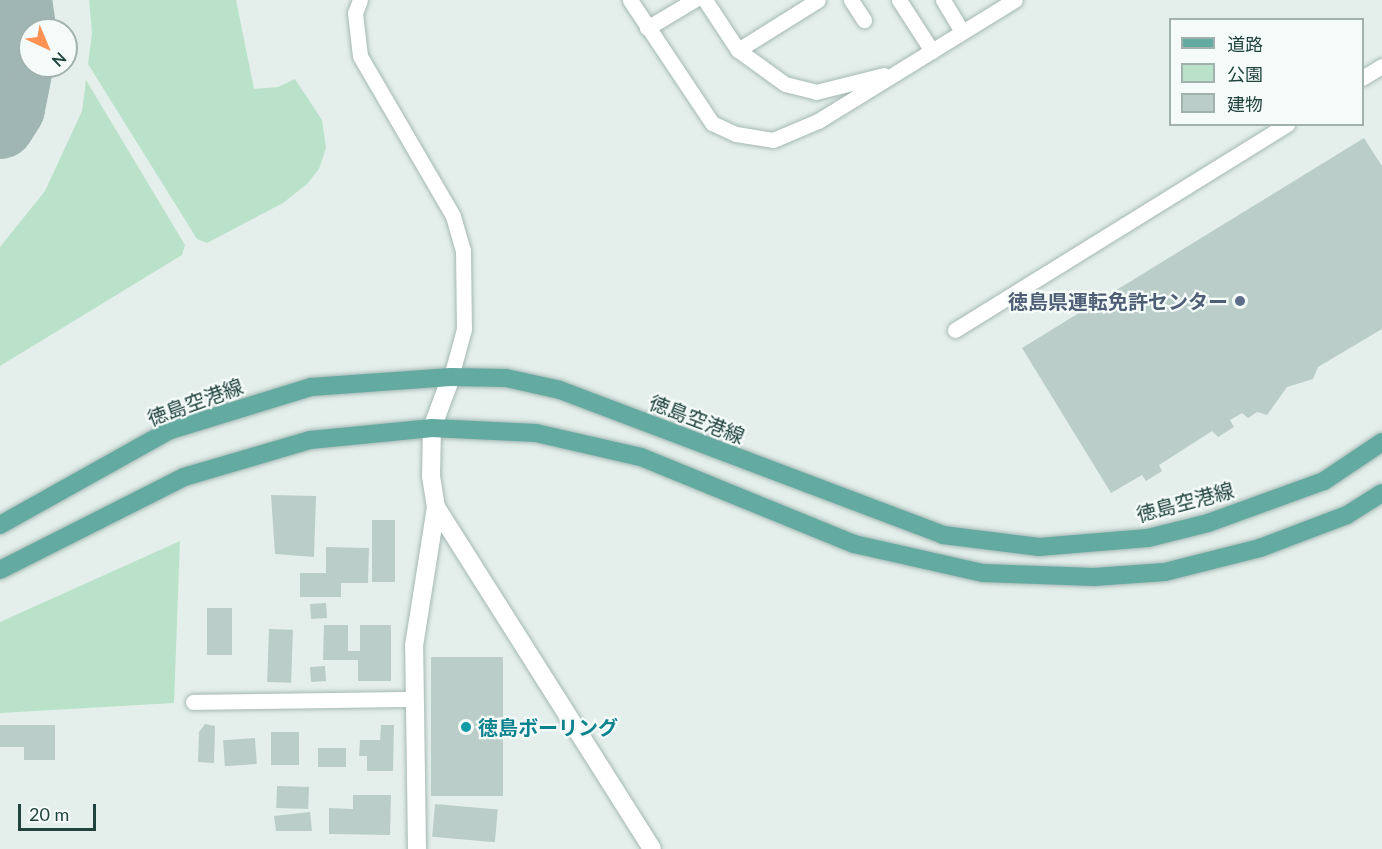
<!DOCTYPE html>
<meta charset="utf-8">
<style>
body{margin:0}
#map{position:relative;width:1382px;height:849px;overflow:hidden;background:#e4efeb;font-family:Lato,"Noto Sans JP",sans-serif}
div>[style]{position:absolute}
.green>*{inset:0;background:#bae2ca}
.taxiway>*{height:70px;margin:-35px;padding:0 35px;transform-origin:35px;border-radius:35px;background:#a0b6b2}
.building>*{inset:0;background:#bbcdc8;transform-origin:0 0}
.roads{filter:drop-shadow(0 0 2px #a5b8b4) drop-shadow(0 0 2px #a5b8b4)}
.service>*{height:15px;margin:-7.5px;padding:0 7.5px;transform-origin:7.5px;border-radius:7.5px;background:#fff}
.minor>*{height:18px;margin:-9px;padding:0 9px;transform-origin:9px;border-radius:9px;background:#fff}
.tertiary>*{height:18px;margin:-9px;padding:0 9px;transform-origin:9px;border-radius:9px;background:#fff}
.primary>*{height:18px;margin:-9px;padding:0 9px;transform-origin:9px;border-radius:9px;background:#63aaa1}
.dots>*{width:16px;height:16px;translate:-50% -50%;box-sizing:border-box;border:3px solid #f5fbf9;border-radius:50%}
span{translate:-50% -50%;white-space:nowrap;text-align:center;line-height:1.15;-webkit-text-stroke:4.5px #f5fbf9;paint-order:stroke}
.service-label{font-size:20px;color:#4e5e75;font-weight:700}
.right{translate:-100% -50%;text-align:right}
.street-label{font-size:20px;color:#20433e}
.culture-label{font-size:20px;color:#0d838f;font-weight:700}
.left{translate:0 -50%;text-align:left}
.legend{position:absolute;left:1169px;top:18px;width:195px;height:108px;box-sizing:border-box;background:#f5fbf9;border:2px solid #a0b1ae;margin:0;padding:8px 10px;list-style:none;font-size:18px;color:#20433e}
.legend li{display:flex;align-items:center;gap:12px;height:30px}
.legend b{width:30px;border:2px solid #a0b1ae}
.north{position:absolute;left:18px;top:18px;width:60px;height:60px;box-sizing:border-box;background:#f5fbf9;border:2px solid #a0b1ae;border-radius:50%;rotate:136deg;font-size:16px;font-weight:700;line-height:24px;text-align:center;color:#20433e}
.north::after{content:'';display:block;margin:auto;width:21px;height:27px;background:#ff9252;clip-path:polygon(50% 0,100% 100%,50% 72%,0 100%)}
.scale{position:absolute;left:18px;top:804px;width:78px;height:27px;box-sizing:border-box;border:3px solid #20433e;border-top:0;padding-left:8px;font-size:18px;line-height:21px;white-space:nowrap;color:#20433e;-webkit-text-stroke:4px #f5fbf9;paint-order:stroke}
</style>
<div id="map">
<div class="green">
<div style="clip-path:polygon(89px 0,236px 0,254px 89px,278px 87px,295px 79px,322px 120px,326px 148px,319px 169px,307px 184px,283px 203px,207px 243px,197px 239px,88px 64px,92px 33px)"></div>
<div style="clip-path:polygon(86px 80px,185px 245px,182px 255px,0 366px,0 247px,45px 191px,82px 111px)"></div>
<div style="clip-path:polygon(180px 541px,174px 703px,0 713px,0 622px)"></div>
</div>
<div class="taxiway">
<div style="left:0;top:124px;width:19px;rotate:-58deg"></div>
<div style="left:10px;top:108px;width:67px;rotate:-78.9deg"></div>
<div style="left:23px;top:42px;width:42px;rotate:-98.1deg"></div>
</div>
<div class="building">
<div style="clip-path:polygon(1364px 138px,1382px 166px,1382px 329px,1318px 367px,1313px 379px,1287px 387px,1267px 415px,1257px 412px,1248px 418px,1242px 413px,1230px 420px,1234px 427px,1218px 437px,1212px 431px,1159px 465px,1162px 471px,1146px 481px,1142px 475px,1111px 493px,1022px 348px)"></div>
<div style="clip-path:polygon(271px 495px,316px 496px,314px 557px,275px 554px)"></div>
<div style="left:372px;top:520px;width:23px;height:62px"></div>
<div style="clip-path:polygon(326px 547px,369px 548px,368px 583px,341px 583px,341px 597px,300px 597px,300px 573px,326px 573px)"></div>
<div style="left:326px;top:603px;width:15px;height:16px;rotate:86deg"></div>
<div style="left:207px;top:608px;width:25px;height:47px"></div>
<div style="clip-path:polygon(324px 625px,348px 625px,348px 651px,360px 651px,360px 625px,391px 625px,391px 681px,358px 681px,358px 660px,323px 660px)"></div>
<div style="left:269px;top:629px;width:24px;height:53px;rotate:2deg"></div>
<div style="left:503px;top:657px;width:139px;height:72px;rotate:90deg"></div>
<div style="left:325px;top:666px;width:15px;height:15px;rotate:86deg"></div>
<div style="clip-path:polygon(205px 724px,215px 726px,214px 763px,198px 762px,199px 732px)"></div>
<div style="clip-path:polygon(0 725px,55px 725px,55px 760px,24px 760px,24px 747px,0 747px)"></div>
<div style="clip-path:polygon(381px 725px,394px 725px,393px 771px,367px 771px,367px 756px,359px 756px,360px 740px,380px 740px)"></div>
<div style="left:299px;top:732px;width:33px;height:28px;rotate:90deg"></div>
<div style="left:255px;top:738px;width:26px;height:32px;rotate:86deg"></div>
<div style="left:318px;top:748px;width:28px;height:19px"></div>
<div style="left:277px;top:786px;width:32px;height:22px;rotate:2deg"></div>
<div style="clip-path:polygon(353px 795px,391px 795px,390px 835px,329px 834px,329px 808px,353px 809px)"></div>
<div style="left:435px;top:804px;width:63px;height:33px;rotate:5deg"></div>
<div style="clip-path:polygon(310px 812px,312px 831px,276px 831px,274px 816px)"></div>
</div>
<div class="roads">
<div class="service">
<div style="left:360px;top:0;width:14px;rotate:111deg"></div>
<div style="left:355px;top:13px;width:43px;rotate:83.4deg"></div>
<div style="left:360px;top:56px;width:185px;rotate:59.8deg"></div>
<div style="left:453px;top:216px;width:35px;rotate:74deg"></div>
<div style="left:463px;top:250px;width:79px;rotate:89.3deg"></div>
<div style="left:464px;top:329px;width:50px;rotate:105.2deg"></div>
<div style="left:630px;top:0;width:148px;rotate:56.3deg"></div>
<div style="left:712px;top:123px;width:26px;rotate:25deg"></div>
<div style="left:736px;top:134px;width:37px;rotate:9deg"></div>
<div style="left:773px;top:140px;width:49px;rotate:-22.9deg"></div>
<div style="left:818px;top:121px;width:231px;rotate:-31.6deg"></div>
<div style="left:705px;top:0;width:60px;rotate:56.6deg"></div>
<div style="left:738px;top:50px;width:58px;rotate:35.9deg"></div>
<div style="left:785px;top:84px;width:32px;rotate:14deg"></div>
<div style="left:816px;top:92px;width:70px;rotate:-14deg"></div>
<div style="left:851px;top:0;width:24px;rotate:57deg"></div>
<div style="left:899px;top:0;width:61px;rotate:57.1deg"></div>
<div style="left:943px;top:0;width:37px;rotate:59deg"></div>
<div style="left:647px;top:28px;width:55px;rotate:-30.8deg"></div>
<div style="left:738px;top:50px;width:94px;rotate:-32deg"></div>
<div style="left:1362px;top:78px;width:23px;rotate:-31deg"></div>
<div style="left:955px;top:330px;width:391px;rotate:-31.8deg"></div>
<div style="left:193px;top:702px;width:222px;rotate:-0.8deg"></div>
</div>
<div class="minor">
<div style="left:417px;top:849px;width:203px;rotate:-90.8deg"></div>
<div style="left:414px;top:646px;width:141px;rotate:-81deg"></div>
</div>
<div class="tertiary">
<div style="left:451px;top:377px;width:54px;rotate:110.4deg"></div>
<div style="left:432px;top:428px;width:48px;rotate:91.2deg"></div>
<div style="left:431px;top:476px;width:31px;rotate:81deg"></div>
<div style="left:436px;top:507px;width:404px;rotate:57.7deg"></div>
</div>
<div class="primary">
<div style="left:0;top:525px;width:193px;rotate:-29.2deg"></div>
<div style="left:168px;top:431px;width:150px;rotate:-17.1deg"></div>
<div style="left:311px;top:387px;width:140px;rotate:-4.1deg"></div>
<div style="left:451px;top:377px;width:55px;rotate:1deg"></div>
<div style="left:506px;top:378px;width:55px;rotate:12.5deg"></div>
<div style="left:560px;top:390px;width:410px;rotate:20.7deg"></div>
<div style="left:943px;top:535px;width:97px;rotate:7.1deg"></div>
<div style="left:1039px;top:547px;width:109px;rotate:-4.7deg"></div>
<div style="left:1148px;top:538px;width:62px;rotate:-14deg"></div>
<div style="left:1208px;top:523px;width:123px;rotate:-19.9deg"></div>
<div style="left:1324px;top:481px;width:70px;rotate:-33.9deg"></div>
<div style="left:0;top:570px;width:206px;rotate:-26.8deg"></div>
<div style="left:184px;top:477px;width:131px;rotate:-16.4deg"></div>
<div style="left:310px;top:440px;width:123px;rotate:-5.6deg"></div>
<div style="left:432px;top:428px;width:104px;rotate:2.8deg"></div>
<div style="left:536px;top:433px;width:108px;rotate:12.9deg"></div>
<div style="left:641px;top:457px;width:230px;rotate:22.2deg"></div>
<div style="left:854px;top:544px;width:132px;rotate:12.7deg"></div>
<div style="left:983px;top:573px;width:111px;rotate:2.1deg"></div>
<div style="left:1094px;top:577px;width:71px;rotate:-4deg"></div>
<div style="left:1165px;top:572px;width:98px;rotate:-14.2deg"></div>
<div style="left:1260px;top:548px;width:93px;rotate:-20.8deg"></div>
<div style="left:1347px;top:515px;width:41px;rotate:-32.2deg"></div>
</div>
</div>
<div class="dots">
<div style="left:1240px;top:301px;background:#5c6f8a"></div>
<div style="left:466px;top:727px;background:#0f9aa8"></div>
</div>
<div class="service-label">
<span class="right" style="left:1228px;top:301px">徳島県運転免許センター</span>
</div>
<div class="street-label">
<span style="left:195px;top:402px;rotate:-20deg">徳島空港線</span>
<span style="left:697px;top:419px;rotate:21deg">徳島空港線</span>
<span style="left:1185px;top:502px;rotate:-15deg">徳島空港線</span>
</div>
<div class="culture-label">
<span class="left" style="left:478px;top:727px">徳島ボーリング</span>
</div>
<ul class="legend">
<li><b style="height:8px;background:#63aaa1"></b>道路</li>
<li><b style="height:16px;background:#bae2ca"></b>公園</li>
<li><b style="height:16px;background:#bbcdc8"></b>建物</li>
</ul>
<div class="north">N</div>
<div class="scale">20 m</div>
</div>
